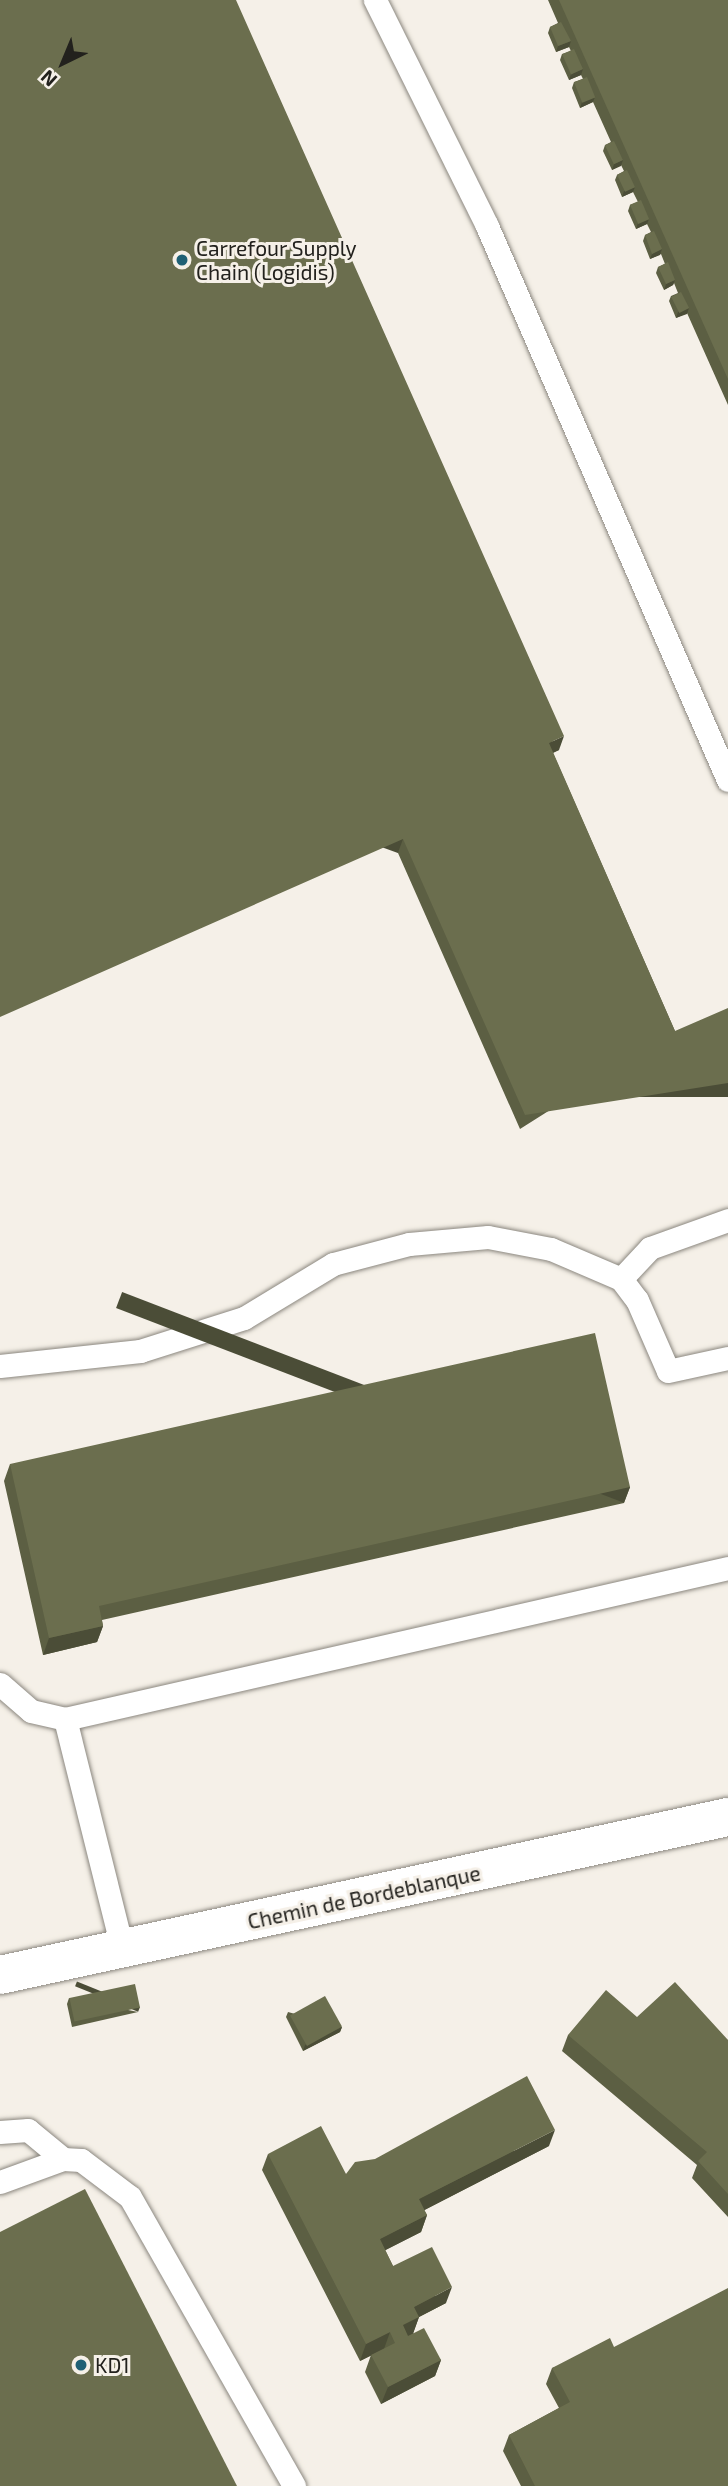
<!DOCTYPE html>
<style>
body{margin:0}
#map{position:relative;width:728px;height:2486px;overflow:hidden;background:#f5f0e8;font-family:"Exo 2",sans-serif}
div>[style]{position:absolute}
.roads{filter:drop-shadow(0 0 2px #8b877f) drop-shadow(0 0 2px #8b877f)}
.service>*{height:23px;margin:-11.5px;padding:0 11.5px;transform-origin:11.5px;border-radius:11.5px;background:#fff}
.minor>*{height:38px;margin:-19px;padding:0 19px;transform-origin:19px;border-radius:19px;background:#fff}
.wall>*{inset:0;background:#5c5f43}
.shaded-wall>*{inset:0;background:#4b4d37;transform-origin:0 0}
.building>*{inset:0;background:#6b6e4e;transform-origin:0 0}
.dots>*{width:19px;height:19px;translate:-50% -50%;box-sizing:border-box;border:4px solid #f5f0e8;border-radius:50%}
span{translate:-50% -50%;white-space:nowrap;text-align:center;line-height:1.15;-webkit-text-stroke:6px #f5f0e8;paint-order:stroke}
.poi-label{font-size:21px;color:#22211d}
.left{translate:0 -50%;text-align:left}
.street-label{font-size:21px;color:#22211d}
.north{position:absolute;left:28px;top:28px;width:70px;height:70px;-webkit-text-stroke:5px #f5f0e8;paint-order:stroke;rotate:223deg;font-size:19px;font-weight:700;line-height:28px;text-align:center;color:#22211d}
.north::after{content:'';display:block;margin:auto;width:24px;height:32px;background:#22211d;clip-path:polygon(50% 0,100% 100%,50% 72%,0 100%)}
</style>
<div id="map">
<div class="roads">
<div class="service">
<div style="left:375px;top:0;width:252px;rotate:63.6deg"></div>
<div style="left:487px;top:226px;width:604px;rotate:66.49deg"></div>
<div style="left:621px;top:1279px;width:42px;rotate:-46.9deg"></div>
<div style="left:650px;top:1248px;width:83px;rotate:-19.7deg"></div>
<div style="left:0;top:1366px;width:141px;rotate:-6.1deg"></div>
<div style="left:140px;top:1351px;width:109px;rotate:-17.6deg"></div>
<div style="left:244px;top:1318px;width:104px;rotate:-31.2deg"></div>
<div style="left:333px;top:1264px;width:79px;rotate:-14.7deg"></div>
<div style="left:409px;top:1244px;width:79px;rotate:-5.1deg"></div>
<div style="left:488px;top:1237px;width:64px;rotate:10.8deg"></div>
<div style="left:551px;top:1249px;width:76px;rotate:23.2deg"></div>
<div style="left:621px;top:1279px;width:26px;rotate:53deg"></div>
<div style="left:637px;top:1300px;width:77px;rotate:66.4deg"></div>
<div style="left:668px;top:1371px;width:61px;rotate:-12.2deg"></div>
<div style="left:0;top:1684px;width:41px;rotate:41.1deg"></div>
<div style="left:31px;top:1711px;width:35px;rotate:13deg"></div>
<div style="left:65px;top:1719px;width:680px;rotate:-12.83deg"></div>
<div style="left:65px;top:1719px;width:235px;rotate:76deg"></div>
<div style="left:0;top:2132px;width:28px;rotate:-4deg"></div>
<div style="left:28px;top:2130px;width:45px;rotate:39.6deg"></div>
<div style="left:0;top:2182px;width:67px;rotate:-20.1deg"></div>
<div style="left:63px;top:2159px;width:18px;rotate:3deg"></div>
<div style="left:81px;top:2160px;width:61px;rotate:37.1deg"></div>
<div style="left:130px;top:2197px;width:332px;rotate:60.4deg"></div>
</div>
<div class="minor">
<div style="left:0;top:1975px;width:745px;rotate:-12.25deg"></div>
</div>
</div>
<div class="wall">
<div style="clip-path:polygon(0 0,559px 750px,553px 753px,675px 1031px,520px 1129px,398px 853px)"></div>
<div style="clip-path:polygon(548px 0,728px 0,728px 405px,687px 313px,676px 318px,669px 301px,671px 296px,678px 293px,674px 283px,673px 285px,664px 290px,656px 273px,658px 267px,665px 264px,661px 254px,650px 259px,643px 241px,645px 235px,651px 232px,647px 224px,636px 229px,628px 211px,630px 205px,638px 202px,633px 192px,622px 197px,615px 180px,617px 175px,624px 171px,621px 165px,612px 170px,603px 151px,605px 145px,611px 142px,593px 102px,580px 108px,572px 88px,574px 82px,583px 79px,581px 75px,569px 80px,560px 60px,562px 54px,571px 51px,569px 47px,556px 52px,548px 33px,550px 27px,558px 23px)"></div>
<div style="clip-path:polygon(10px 1464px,630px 1487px,624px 1503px,102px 1620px,103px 1626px,97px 1642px,43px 1655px,4px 1481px)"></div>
<div style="clip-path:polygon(69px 1998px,138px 2012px,72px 2027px,67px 2004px)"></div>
<div style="clip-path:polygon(288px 2012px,342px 2027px,340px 2032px,303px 2051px,286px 2017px)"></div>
<div style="clip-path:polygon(637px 2017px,728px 2040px,728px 2217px,692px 2178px,697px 2165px,562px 2051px,568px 2035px)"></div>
<div style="clip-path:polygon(549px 2146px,424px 2210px,427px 2215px,421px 2232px,385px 2250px,393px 2266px,446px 2303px,419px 2317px,413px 2333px,441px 2360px,435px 2376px,381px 2404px,365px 2372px,371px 2355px,384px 2349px,360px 2361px,262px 2170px,268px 2154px,346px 2174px)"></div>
<div style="clip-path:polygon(614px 2347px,728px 2486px,521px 2486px,503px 2451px,509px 2435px,559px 2408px,546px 2384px,552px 2368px)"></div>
</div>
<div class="shaded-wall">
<div style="clip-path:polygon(571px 41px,569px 47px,556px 52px,558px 46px)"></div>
<div style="clip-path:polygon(583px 69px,581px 75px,569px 80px,571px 74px)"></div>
<div style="clip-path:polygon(595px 97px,593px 102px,580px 108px,582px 102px)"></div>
<div style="clip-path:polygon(623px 160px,621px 166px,612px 170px,614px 164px)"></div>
<div style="clip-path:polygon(635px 187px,633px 192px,622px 197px,624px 191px)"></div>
<div style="clip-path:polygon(649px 219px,647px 224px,636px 229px,638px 223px)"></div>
<div style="clip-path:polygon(662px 249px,660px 255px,650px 259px,652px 254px)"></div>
<div style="clip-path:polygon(675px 280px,673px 285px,664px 290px,666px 284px)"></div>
<div style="clip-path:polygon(689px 308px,687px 314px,676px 318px,678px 312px)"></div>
<div style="clip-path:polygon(564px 736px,559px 750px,543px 757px,549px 743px)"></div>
<div style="left:403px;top:839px;width:15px;height:441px;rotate:110deg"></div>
<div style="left:728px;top:1083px;width:14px;height:206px;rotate:90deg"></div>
<div style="left:630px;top:1487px;width:17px;height:544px;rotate:111deg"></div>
<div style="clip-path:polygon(103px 1626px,97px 1642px,43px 1655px,49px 1638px)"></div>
<div style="left:140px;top:2007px;width:5px;height:68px;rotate:112deg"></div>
<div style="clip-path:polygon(342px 2027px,340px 2032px,303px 2051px,305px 2045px)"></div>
<div style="clip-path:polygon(555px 2130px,549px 2146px,413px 2216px,419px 2199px)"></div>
<div style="clip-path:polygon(427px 2215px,421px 2232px,374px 2256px,380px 2239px)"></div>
<div style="clip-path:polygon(452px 2287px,446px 2303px,419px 2317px,413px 2334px,397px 2342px,403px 2325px,414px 2307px)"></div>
<div style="clip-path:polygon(390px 2332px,384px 2349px,360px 2361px,366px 2344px)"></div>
<div style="clip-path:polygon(441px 2360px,435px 2376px,381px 2404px,388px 2387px)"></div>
</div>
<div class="building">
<div style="clip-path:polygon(0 0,236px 0,564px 736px,549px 743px,675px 1031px,728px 1008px,728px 1083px,525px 1115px,403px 839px,0 1017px)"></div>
<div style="clip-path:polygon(559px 0,728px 0,728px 379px)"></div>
<div style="clip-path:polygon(561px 22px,571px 41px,558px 46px,550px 27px)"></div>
<div style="left:574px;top:49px;width:22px;height:13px;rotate:66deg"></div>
<div style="left:587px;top:77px;width:22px;height:14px;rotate:68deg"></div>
<div style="left:614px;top:141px;width:21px;height:10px;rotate:65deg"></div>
<div style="left:627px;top:170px;width:19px;height:11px;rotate:65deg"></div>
<div style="left:641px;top:200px;width:21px;height:12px;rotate:67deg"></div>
<div style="clip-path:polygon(654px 231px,662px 249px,652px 254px,645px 235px)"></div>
<div style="clip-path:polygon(668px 262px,675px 280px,666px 284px,658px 267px)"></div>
<div style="left:681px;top:292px;width:18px;height:11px;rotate:63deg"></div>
<div style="clip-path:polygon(595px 1333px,630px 1487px,99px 1606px,103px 1626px,49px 1638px,10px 1464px)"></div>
<div style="clip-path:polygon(675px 1982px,728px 2040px,728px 2194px,698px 2161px,707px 2152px,568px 2035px,606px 1990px,637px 2017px)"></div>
<div style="left:135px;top:1984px;width:24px;height:67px;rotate:78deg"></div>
<div style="left:325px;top:1996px;width:35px;height:40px;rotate:61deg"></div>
<div style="clip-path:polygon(527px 2076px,555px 2130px,419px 2199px,427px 2215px,380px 2239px,393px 2266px,432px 2247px,452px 2287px,414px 2307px,419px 2317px,403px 2325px,408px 2336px,424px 2328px,441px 2360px,388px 2387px,371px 2355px,395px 2343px,390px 2332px,366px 2344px,268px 2154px,321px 2126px,346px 2174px,355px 2162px,375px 2159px)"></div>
<div style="clip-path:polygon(85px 2189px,237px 2486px,0 2486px,0 2232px)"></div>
<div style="clip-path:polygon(728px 2288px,728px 2486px,535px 2486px,509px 2435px,570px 2402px,552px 2368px,610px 2338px,614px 2347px)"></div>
</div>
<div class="dots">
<div style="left:182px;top:260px;background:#1f6075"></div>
<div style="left:81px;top:2365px;background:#1f6075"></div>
</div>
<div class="poi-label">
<span class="left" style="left:196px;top:260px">Carrefour Supply<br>Chain (Logidis)</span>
<span class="left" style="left:95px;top:2365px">KD1</span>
</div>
<div class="street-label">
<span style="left:364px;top:1897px;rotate:-12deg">Chemin de Bordeblanque</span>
</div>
<div class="north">N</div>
</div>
